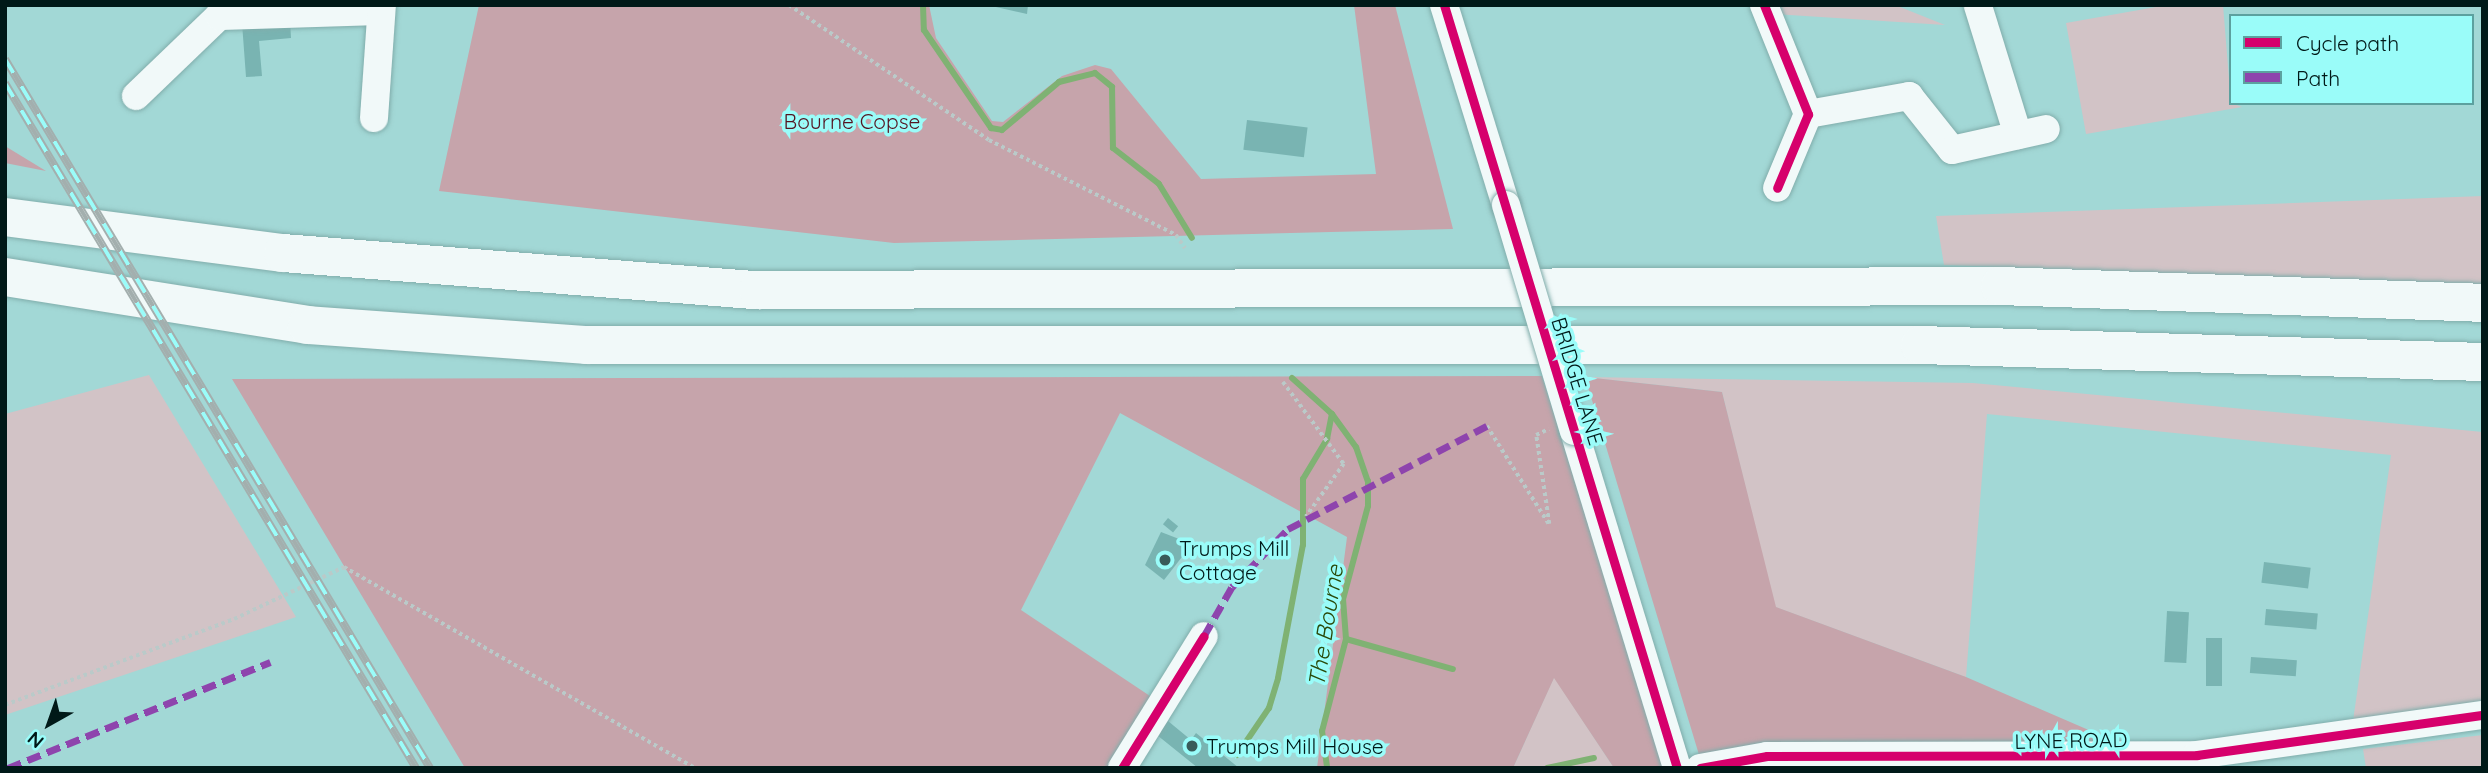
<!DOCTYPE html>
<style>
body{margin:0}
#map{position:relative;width:2488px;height:773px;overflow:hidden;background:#a2d8d6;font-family:Quicksand,sans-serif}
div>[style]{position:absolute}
.green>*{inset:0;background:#d2c3c6}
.forest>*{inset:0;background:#c6a4ab}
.stream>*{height:6px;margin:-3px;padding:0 3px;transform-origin:3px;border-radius:3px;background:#7fb273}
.building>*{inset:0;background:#79b4b2;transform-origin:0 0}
.path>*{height:3.5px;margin-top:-1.75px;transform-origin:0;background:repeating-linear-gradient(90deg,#bacac9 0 3.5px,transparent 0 7px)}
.roads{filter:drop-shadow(0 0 2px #81adab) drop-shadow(0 0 2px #81adab)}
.minor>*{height:28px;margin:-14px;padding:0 14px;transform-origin:14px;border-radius:14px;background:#f1f9f9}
.highway>*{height:38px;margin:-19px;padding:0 19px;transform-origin:19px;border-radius:19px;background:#f1f9f9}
.rail>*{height:8px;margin-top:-4px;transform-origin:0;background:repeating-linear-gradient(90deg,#9afcf9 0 16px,#a3afae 0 32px);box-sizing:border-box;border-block:2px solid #a3afae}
.bridges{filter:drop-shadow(0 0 2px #81adab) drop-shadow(0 0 2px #81adab)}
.minor-bridge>*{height:28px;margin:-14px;padding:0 14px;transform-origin:14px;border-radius:14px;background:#f1f9f9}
.quiet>*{height:7px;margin-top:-3.5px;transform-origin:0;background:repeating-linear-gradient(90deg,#8e44ad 0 14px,transparent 0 21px)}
.cycleway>*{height:9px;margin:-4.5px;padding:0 4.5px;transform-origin:4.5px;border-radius:4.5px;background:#d6006c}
.dots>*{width:19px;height:19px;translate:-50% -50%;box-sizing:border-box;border:4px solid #9afcf9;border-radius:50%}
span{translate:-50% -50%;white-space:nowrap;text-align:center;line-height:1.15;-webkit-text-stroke:7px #9afcf9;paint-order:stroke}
.park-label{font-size:21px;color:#551421}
.street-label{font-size:21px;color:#001918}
.poi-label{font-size:21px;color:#001918}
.left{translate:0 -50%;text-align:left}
.water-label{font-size:23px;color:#294909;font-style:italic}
.frame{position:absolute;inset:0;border:7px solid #001918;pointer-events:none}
.legend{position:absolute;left:2229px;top:14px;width:245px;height:91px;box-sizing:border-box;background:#9afcf9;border:2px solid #5ca19f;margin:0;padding:9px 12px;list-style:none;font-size:21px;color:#001918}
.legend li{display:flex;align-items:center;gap:14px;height:35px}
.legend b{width:35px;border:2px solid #5ca19f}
.north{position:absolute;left:14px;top:689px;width:70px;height:70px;-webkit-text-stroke:5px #9afcf9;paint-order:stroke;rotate:220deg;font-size:19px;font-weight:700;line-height:28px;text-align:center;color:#001918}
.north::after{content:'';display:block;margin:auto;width:24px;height:32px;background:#001918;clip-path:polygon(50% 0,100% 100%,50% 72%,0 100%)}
</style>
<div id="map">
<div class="green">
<div style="clip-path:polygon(1773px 5px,1895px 5px,1945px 25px,1775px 14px)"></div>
<div style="clip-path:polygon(2167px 5px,2223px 5px,2231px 103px,2242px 107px,2086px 134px,2066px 23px)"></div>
<div style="clip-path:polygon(2483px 196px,2483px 285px,1944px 265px,1936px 216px)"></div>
<div style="clip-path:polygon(149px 375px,296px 617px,5px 715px,5px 414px)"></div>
<div style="clip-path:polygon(1585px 377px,1973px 383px,2483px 432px,2483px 704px,2352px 728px,2391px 455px,1987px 414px,1966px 677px,1775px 607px,1722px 392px)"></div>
<div style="clip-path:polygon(1554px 677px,1614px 768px,1513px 768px)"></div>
<div style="clip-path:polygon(2483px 735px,2483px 768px,2366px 768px,2363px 749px)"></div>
</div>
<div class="forest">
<div style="clip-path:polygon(479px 5px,929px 5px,936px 38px,992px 121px,1003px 122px,1062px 76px,1095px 65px,1111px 69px,1201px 179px,1376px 174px,1354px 5px,1395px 5px,1453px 229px,894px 243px,439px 191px)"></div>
<div style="clip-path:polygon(5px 146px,46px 171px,5px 163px)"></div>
<div style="clip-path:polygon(1542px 376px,1664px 768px,1614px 768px,1554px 678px,1513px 768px,1317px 768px,1347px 537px,1120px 413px,1021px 610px,1153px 698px,1111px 768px,465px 768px,232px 379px)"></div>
<div style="clip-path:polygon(1585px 377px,1722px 392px,1776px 607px,1966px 677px,2121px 744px,1703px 768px)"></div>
</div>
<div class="stream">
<div style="left:923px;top:5px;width:25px;rotate:88deg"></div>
<div style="left:924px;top:30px;width:119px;rotate:55.6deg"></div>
<div style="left:991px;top:128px;width:11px;rotate:10deg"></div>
<div style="left:1002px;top:130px;width:75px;rotate:-40.1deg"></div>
<div style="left:1059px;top:82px;width:37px;rotate:-14deg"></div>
<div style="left:1095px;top:73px;width:22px;rotate:39deg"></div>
<div style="left:1112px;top:87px;width:61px;rotate:89.1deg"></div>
<div style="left:1113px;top:148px;width:58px;rotate:38deg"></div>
<div style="left:1159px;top:184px;width:63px;rotate:58.6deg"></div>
<div style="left:1292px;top:378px;width:54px;rotate:42deg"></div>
<div style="left:1332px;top:414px;width:41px;rotate:54deg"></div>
<div style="left:1356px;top:447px;width:36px;rotate:71deg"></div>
<div style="left:1368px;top:481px;width:25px;rotate:90deg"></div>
<div style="left:1368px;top:506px;width:96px;rotate:105deg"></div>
<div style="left:1343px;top:599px;width:40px;rotate:85.7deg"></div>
<div style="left:1346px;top:639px;width:95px;rotate:104.6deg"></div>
<div style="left:1322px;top:731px;width:37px;rotate:82deg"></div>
<div style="left:1346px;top:639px;width:111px;rotate:15.7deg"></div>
<div style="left:1237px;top:755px;width:57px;rotate:-55.8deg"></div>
<div style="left:1269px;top:708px;width:31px;rotate:-73deg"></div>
<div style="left:1278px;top:678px;width:135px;rotate:-79.4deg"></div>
<div style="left:1303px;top:545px;width:66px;rotate:-90deg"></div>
<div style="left:1303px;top:479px;width:47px;rotate:-59deg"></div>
<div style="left:1327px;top:439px;width:25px;rotate:-79deg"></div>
<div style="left:1547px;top:768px;width:48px;rotate:-12deg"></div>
</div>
<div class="building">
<div style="clip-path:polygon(987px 5px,1028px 5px,1027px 14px)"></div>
<div style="clip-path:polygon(290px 19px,291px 38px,259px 41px,262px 76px,246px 77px,242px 23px)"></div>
<div style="left:1247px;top:120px;width:61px;height:30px;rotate:7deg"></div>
<div style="left:1168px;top:518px;width:13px;height:8px;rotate:39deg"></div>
<div style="clip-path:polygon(1161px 532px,1192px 544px,1164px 580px,1145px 565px)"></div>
<div style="left:2264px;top:562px;width:47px;height:21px;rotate:7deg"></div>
<div style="left:2266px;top:609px;width:52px;height:16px;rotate:5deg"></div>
<div style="left:2167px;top:611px;width:22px;height:51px;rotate:3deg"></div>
<div style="left:2206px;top:638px;width:16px;height:48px"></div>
<div style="left:2251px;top:657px;width:46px;height:16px;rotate:4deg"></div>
<div style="clip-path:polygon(1168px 721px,1191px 740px,1196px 733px,1239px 768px,1198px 768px,1157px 735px)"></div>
</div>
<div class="path">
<div style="left:789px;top:5px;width:241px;rotate:34deg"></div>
<div style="left:989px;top:140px;width:210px;rotate:26.9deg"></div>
<div style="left:1176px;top:235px;width:16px;rotate:55deg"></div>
<div style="left:1283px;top:382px;width:102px;rotate:53.4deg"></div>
<div style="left:1344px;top:464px;width:65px;rotate:125.6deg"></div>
<div style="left:1487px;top:426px;width:116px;rotate:57.7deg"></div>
<div style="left:1549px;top:524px;width:90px;rotate:-98.3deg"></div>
<div style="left:1536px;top:435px;width:14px;rotate:-25deg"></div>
<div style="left:5px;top:705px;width:245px;rotate:-20.6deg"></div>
<div style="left:234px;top:619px;width:122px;rotate:-25.3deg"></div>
<div style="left:344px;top:567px;width:404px;rotate:29.8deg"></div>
</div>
<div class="roads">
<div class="minor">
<div style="left:1444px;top:5px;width:209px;rotate:72.8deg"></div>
<div style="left:1764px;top:5px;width:118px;rotate:68deg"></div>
<div style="left:1808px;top:114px;width:80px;rotate:112.7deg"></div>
<div style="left:1978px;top:6px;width:135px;rotate:72.8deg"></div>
<div style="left:136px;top:96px;width:115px;rotate:-43.9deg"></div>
<div style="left:219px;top:16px;width:162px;rotate:-1.8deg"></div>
<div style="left:1808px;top:114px;width:103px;rotate:-10.1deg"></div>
<div style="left:1909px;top:96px;width:69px;rotate:51.5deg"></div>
<div style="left:1952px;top:150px;width:96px;rotate:-12.6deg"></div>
<div style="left:374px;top:118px;width:113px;rotate:-86deg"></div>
<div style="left:1574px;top:431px;width:352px;rotate:73deg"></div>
<div style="left:1122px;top:768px;width:155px;rotate:-58.2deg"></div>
<div style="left:1700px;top:768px;width:68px;rotate:-10.2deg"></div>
<div style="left:1767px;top:756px;width:430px;rotate:-0.1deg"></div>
<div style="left:2197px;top:755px;width:289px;rotate:-8deg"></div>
</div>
<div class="highway">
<div style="left:5px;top:217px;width:280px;rotate:7.4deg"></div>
<div style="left:283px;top:253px;width:476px;rotate:4.5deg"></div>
<div style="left:758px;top:290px;width:1242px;rotate:-0.18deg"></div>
<div style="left:2000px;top:286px;width:483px;rotate:2deg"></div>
<div style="left:5px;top:277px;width:306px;rotate:9deg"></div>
<div style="left:307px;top:325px;width:280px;rotate:4.1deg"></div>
<div style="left:586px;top:345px;width:1334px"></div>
<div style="left:1920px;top:345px;width:563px;rotate:1.73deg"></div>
</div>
</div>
<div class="rail">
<div style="left:5px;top:59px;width:827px;rotate:59.06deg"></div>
<div style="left:5px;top:83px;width:799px;rotate:59.04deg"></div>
</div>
<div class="bridges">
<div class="minor-bridge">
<div style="left:1506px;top:205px;width:236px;rotate:73.3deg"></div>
</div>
</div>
<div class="quiet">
<div style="left:1204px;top:636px;width:56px;rotate:-60.3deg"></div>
<div style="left:1232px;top:587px;width:81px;rotate:-46deg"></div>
<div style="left:1288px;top:529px;width:224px;rotate:-27.4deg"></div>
<div style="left:8px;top:768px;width:283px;rotate:-22deg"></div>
</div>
<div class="cycleway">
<div style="left:1444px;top:5px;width:798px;rotate:73.02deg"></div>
<div style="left:1764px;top:5px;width:118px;rotate:68deg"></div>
<div style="left:1808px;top:114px;width:80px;rotate:112.7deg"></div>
<div style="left:1122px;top:768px;width:155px;rotate:-58.2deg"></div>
<div style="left:1700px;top:768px;width:68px;rotate:-10.2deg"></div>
<div style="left:1767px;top:756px;width:430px;rotate:-0.1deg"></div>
<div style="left:2197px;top:755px;width:289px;rotate:-8deg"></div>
</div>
<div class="dots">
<div style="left:1165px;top:560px;background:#395c5a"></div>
<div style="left:1192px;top:746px;background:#395c5a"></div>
</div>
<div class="park-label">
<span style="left:852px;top:121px">Bourne Copse</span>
</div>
<div class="street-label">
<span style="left:1578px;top:381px;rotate:73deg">BRIDGE LANE</span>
<span style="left:2071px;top:740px;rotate:-1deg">LYNE ROAD</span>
</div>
<div class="poi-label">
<span class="left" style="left:1179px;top:560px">Trumps Mill<br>Cottage</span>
<span class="left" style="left:1206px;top:746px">Trumps Mill House</span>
</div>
<div class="water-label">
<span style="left:1326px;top:626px;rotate:-81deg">The Bourne</span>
</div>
<div class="frame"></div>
<ul class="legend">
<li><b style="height:9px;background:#d6006c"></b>Cycle path</li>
<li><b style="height:9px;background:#8e44ad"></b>Path</li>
</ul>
<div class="north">N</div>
</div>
